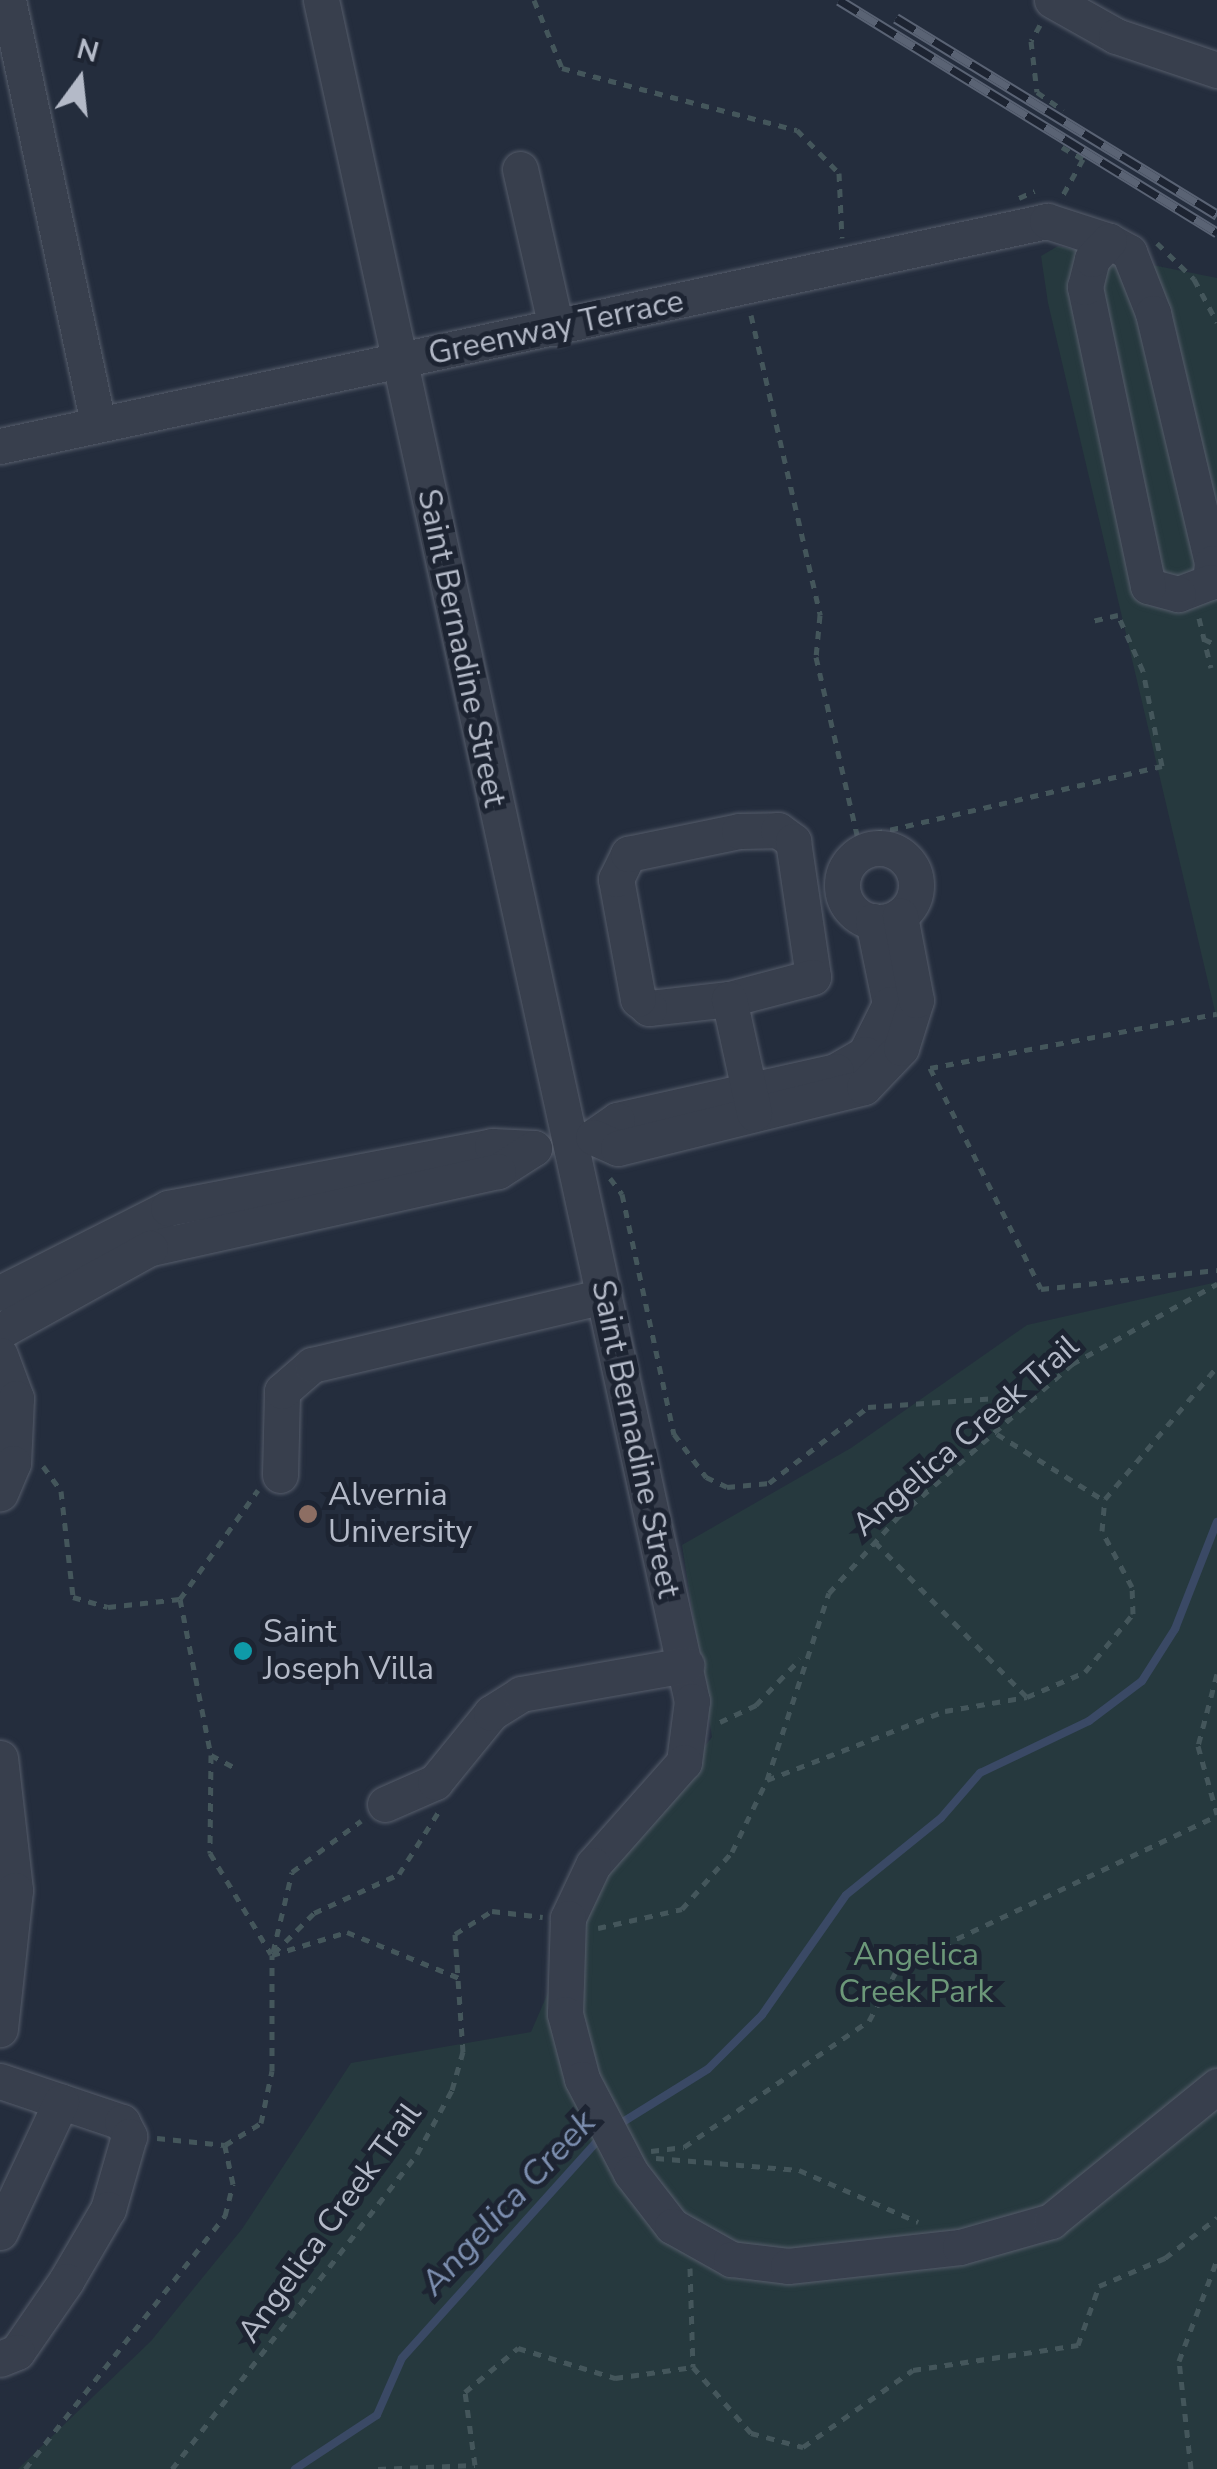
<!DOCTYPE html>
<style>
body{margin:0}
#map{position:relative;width:1217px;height:2469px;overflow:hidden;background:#242d3d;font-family:"Nunito Sans",sans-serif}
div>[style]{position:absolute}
.green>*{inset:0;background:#26393e}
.stream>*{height:8px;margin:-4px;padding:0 4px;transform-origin:4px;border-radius:4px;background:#3a4965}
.path>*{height:5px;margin-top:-2.5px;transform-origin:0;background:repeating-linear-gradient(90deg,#44565b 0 8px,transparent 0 16px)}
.roads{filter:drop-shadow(0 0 2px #565d6b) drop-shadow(0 0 2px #565d6b)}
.minor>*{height:35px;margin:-17.5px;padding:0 17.5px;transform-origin:17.5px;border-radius:17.5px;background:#383f4d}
.minor>.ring{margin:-17.5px;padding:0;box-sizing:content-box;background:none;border:35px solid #383f4d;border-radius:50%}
.rail>*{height:11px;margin-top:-5.5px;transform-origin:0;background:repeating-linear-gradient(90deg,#1d2432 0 22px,#5a6374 0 44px);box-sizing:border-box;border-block:2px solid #5a6374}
.dots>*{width:28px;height:28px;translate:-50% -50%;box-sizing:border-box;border:5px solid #1d2432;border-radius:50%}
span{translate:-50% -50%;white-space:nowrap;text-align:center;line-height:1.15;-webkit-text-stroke:10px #1d2432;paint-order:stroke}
.street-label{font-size:32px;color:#b4bac8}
.poi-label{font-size:32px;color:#b4bac8}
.left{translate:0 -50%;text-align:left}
.park-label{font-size:32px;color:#6c9879}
.water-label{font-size:35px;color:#7c8eaf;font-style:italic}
.north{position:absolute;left:30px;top:30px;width:100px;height:100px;-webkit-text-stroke:8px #1d2432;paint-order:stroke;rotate:15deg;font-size:28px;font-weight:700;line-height:40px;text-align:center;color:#b4bac8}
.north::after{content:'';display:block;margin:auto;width:35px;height:45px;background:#b4bac8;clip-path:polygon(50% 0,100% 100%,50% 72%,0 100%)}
</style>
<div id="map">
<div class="green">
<div style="clip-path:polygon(1058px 246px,1217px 278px,1217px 1020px,1048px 303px,1041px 256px)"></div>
<div style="clip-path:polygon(1217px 1282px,1217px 2469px,18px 2469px,151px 2341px,242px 2229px,351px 2063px,531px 2032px,592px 1891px,712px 1737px,682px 1545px,851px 1448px,1027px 1325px)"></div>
</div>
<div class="stream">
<div style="left:618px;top:2125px;width:106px;rotate:-31.9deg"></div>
<div style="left:708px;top:2069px;width:76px;rotate:-45deg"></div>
<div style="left:762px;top:2015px;width:146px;rotate:-55deg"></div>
<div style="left:846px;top:1895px;width:122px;rotate:-39deg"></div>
<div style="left:941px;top:1818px;width:60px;rotate:-49.1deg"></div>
<div style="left:980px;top:1773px;width:121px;rotate:-25.5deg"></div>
<div style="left:1089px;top:1721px;width:66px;rotate:-37deg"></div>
<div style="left:1142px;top:1681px;width:62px;rotate:-57.6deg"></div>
<div style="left:1175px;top:1629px;width:115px;rotate:-68.6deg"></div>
<div style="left:295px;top:2469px;width:98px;rotate:-33.4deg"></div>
<div style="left:377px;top:2415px;width:62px;rotate:-66.3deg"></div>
<div style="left:402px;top:2358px;width:299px;rotate:-48deg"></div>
</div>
<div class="path">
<div style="left:534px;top:0;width:74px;rotate:67.6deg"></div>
<div style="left:562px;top:68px;width:243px;rotate:14.8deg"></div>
<div style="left:797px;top:130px;width:60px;rotate:45.7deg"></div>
<div style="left:839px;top:173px;width:65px;rotate:87.4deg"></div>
<div style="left:1040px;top:25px;width:18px;rotate:119deg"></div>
<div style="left:1031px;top:41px;width:51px;rotate:83.3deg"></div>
<div style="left:1037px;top:92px;width:32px;rotate:35deg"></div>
<div style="left:1062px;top:147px;width:24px;rotate:30deg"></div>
<div style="left:1083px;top:159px;width:41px;rotate:119.1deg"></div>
<div style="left:1019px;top:198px;width:17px;rotate:-24deg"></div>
<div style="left:1157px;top:243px;width:52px;rotate:44.2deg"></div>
<div style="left:1194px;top:279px;width:49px;rotate:61.9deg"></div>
<div style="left:751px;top:315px;width:308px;rotate:77deg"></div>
<div style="left:820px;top:615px;width:42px;rotate:95.4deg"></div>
<div style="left:816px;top:657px;width:200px;rotate:77deg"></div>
<div style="left:1199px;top:618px;width:51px;rotate:76.5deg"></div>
<div style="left:1204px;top:639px;width:14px;rotate:25deg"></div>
<div style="left:859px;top:837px;width:311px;rotate:-13.2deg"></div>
<div style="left:1162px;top:766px;width:97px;rotate:-101.3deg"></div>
<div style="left:1143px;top:671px;width:61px;rotate:-114.1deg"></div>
<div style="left:1118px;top:615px;width:27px;rotate:167deg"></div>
<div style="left:930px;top:1068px;width:247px;rotate:63.3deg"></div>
<div style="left:1041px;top:1289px;width:177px;rotate:-6.2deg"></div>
<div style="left:930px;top:1068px;width:292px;rotate:-10.7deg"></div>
<div style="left:610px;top:1178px;width:20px;rotate:53deg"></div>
<div style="left:622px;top:1194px;width:246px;rotate:77.8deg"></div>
<div style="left:674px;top:1434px;width:54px;rotate:53.3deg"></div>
<div style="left:706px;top:1477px;width:23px;rotate:25deg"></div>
<div style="left:727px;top:1487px;width:42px;rotate:-5.4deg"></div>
<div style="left:769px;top:1483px;width:125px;rotate:-37.5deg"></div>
<div style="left:868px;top:1407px;width:170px;rotate:-4deg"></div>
<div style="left:997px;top:1434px;width:127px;rotate:31.8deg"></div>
<div style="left:43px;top:1466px;width:31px;rotate:54deg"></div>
<div style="left:61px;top:1491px;width:107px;rotate:83.5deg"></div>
<div style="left:73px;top:1597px;width:36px;rotate:16deg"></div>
<div style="left:108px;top:1607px;width:72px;rotate:-6.3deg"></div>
<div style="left:180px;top:1599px;width:134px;rotate:-54.4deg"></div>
<div style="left:875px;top:1542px;width:217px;rotate:45.6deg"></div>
<div style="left:180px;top:1599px;width:159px;rotate:78.8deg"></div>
<div style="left:211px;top:1755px;width:26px;rotate:28deg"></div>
<div style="left:1217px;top:1674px;width:74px;rotate:104.8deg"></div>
<div style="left:1198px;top:1746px;width:71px;rotate:74.4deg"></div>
<div style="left:720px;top:1722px;width:40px;rotate:-25deg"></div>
<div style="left:756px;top:1705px;width:64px;rotate:-46.3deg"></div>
<div style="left:211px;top:1755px;width:98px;rotate:90.6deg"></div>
<div style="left:210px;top:1853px;width:118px;rotate:58.9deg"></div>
<div style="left:767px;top:1780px;width:191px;rotate:-21.2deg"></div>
<div style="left:945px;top:1711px;width:83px;rotate:-9.7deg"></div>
<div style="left:1027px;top:1697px;width:63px;rotate:-23.3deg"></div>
<div style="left:1085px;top:1672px;width:75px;rotate:-50.4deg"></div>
<div style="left:1133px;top:1614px;width:27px;rotate:-92deg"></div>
<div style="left:1132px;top:1587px;width:64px;rotate:-118.2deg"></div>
<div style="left:1102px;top:1531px;width:32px;rotate:-85deg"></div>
<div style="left:1105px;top:1499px;width:173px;rotate:-49.7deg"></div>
<div style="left:598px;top:1928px;width:86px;rotate:-12.7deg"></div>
<div style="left:682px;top:1909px;width:76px;rotate:-48.7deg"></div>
<div style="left:732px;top:1852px;width:80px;rotate:-64.1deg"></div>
<div style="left:767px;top:1780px;width:197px;rotate:-71.7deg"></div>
<div style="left:829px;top:1593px;width:103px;rotate:-47.8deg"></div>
<div style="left:898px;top:1517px;width:232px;rotate:-41.3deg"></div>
<div style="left:1072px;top:1364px;width:166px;rotate:-28.9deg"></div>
<div style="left:273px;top:1952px;width:82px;rotate:-76.6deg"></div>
<div style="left:292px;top:1872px;width:86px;rotate:-36.5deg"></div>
<div style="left:274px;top:1953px;width:57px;rotate:-45deg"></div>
<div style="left:314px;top:1913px;width:94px;rotate:-24.6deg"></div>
<div style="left:399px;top:1874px;width:78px;rotate:-57.5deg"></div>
<div style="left:157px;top:2138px;width:68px;rotate:5.9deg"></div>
<div style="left:225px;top:2145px;width:42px;rotate:-31.4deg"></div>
<div style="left:261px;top:2123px;width:53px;rotate:-78.1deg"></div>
<div style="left:272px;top:2071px;width:116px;rotate:-90deg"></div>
<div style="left:272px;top:1955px;width:78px;rotate:-17deg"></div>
<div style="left:347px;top:1932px;width:121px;rotate:22.3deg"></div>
<div style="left:651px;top:2151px;width:33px;rotate:-7deg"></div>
<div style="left:684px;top:2147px;width:224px;rotate:-34.3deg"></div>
<div style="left:869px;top:2021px;width:63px;rotate:-61.4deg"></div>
<div style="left:899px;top:1966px;width:352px;rotate:-25.3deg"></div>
<div style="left:656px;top:2158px;width:144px;rotate:4.8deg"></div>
<div style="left:799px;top:2170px;width:130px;rotate:23.6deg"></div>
<div style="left:690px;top:2268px;width:99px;rotate:88.3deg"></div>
<div style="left:693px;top:2367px;width:88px;rotate:48.7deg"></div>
<div style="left:751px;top:2433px;width:54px;rotate:15.1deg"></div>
<div style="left:803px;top:2447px;width:134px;rotate:-35deg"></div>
<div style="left:913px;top:2370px;width:167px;rotate:-8.6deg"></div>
<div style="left:1078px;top:2345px;width:63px;rotate:-70.4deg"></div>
<div style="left:1099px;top:2286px;width:72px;rotate:-23deg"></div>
<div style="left:1165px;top:2258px;width:66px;rotate:-37.6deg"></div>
<div style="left:25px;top:2469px;width:323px;rotate:-51.7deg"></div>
<div style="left:225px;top:2216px;width:33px;rotate:-76deg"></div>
<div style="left:233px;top:2184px;width:40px;rotate:-102deg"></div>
<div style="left:172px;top:2469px;width:399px;rotate:-52.1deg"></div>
<div style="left:417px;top:2154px;width:73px;rotate:-61.3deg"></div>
<div style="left:452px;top:2090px;width:40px;rotate:-74deg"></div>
<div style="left:463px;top:2052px;width:118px;rotate:-93.9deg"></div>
<div style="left:455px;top:1934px;width:44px;rotate:-31.9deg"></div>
<div style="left:492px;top:1911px;width:51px;rotate:6.7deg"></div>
<div style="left:378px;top:2469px;width:97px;rotate:-2.4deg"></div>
<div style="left:475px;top:2465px;width:74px;rotate:-97.8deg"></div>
<div style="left:465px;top:2392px;width:69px;rotate:-39.7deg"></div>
<div style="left:518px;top:2348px;width:102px;rotate:17.2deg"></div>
<div style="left:615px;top:2378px;width:79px;rotate:-8deg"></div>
<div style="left:1191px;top:2469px;width:109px;rotate:-96.3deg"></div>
<div style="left:1179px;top:2361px;width:108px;rotate:-69.4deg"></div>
</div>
<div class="roads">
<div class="minor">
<div style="left:8px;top:0;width:434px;rotate:78deg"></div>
<div style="left:321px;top:0;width:1741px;rotate:77.7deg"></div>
<div style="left:692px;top:1701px;width:62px;rotate:97.5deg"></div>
<div style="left:684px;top:1762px;width:137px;rotate:131.5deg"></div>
<div style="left:593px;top:1865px;width:59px;rotate:115.3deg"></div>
<div style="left:568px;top:1918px;width:96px;rotate:91.8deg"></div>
<div style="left:565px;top:2014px;width:67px;rotate:75.3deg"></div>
<div style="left:582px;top:2079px;width:106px;rotate:62.5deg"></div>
<div style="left:631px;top:2173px;width:67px;rotate:52.3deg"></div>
<div style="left:672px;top:2226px;width:68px;rotate:29.2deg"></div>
<div style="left:731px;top:2259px;width:57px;rotate:7deg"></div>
<div style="left:788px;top:2266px;width:173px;rotate:-6.3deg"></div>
<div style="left:960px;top:2247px;width:95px;rotate:-15.9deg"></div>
<div style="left:1051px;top:2221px;width:214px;rotate:-39.1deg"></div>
<div style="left:1052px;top:0;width:73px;rotate:29.4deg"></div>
<div style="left:1116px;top:36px;width:107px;rotate:18.6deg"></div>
<div style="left:520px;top:169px;width:163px;rotate:77.2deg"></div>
<div style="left:0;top:446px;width:1071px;rotate:-12.13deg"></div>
<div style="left:1047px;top:221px;width:65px;rotate:17.9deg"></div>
<div style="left:1109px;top:241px;width:23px;rotate:29deg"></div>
<div style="left:1129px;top:252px;width:66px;rotate:68.5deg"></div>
<div style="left:1153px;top:313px;width:257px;rotate:76.7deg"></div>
<div style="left:1212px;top:563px;width:19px;rotate:96deg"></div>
<div style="left:1210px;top:582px;width:34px;rotate:159deg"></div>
<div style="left:1178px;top:594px;width:31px;rotate:-165deg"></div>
<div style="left:1148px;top:586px;width:306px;rotate:-101.9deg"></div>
<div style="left:1085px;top:287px;width:29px;rotate:-76deg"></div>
<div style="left:1092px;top:259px;width:25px;rotate:-47deg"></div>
<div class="ring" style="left:842px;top:848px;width:39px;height:39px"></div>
<div style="left:873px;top:921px;width:85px;rotate:78.4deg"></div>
<div style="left:890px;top:1004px;width:56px;rotate:116.6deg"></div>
<div style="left:865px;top:1054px;width:34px;rotate:150deg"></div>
<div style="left:836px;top:1071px;width:224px;rotate:167.4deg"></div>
<div style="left:617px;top:1120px;width:29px;rotate:145deg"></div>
<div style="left:593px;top:1137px;width:27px;rotate:24deg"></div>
<div style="left:618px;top:1148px;width:253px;rotate:-13.9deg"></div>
<div style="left:864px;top:1087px;width:54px;rotate:-46.5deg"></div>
<div style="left:901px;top:1048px;width:50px;rotate:-72.6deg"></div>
<div style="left:916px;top:1000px;width:86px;rotate:-100.8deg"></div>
<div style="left:729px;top:999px;width:81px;rotate:173.6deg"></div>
<div style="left:649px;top:1008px;width:14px;rotate:-141deg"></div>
<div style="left:638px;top:999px;width:122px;rotate:-100.4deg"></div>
<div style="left:616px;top:879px;width:28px;rotate:-64deg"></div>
<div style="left:628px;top:854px;width:113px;rotate:-11.7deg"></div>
<div style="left:739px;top:831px;width:39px;rotate:-1deg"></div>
<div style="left:778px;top:830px;width:19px;rotate:36deg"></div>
<div style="left:793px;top:841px;width:137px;rotate:81.6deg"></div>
<div style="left:813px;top:977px;width:87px;rotate:165.3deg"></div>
<div style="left:729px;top:999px;width:117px;rotate:77.6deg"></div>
<div style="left:0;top:1293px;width:188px;rotate:-26.8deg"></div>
<div style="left:168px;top:1208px;width:330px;rotate:-10.8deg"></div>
<div style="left:492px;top:1146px;width:42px;rotate:2.7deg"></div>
<div style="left:534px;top:1148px;width:43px;rotate:147.4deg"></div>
<div style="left:498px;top:1171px;width:356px;rotate:167.5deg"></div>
<div style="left:150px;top:1248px;width:171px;rotate:151deg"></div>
<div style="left:0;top:1355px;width:46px;rotate:69.6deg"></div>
<div style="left:16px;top:1398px;width:65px;rotate:92.6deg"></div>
<div style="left:13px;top:1463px;width:33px;rotate:113deg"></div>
<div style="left:280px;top:1475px;width:84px;rotate:-88.6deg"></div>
<div style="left:282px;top:1391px;width:40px;rotate:-41deg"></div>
<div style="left:312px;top:1365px;width:299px;rotate:-13.3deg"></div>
<div style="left:0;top:1758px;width:133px;rotate:83.5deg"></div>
<div style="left:15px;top:1890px;width:140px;rotate:96.2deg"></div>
<div style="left:385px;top:1804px;width:55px;rotate:-23.7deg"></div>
<div style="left:435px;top:1782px;width:89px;rotate:-50.9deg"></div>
<div style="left:491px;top:1713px;width:36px;rotate:-32deg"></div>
<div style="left:521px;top:1694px;width:168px;rotate:-10deg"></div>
<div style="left:0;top:2081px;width:129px;rotate:18.6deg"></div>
<div style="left:122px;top:2122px;width:16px;rotate:63deg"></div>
<div style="left:129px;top:2136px;width:76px;rotate:106deg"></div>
<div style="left:108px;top:2209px;width:83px;rotate:120.3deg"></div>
<div style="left:66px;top:2281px;width:86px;rotate:124.6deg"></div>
<div style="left:17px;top:2352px;width:18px;rotate:158deg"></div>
<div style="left:0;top:2232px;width:144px;rotate:-64.9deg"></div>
</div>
</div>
<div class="rail">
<div style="left:839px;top:0;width:444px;rotate:31.6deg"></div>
<div style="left:896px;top:18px;width:377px;rotate:31.5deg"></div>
</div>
<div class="dots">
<div style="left:308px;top:1514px;background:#8d6e63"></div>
<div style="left:243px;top:1651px;background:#0f9aa8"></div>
</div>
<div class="street-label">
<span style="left:556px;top:328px;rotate:-12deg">Greenway Terrace</span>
<span style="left:461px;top:648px;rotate:78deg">Saint Bernadine Street</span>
<span style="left:966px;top:1436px;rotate:-41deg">Angelica Creek Trail</span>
<span style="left:635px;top:1439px;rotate:78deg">Saint Bernadine Street</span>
<span style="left:330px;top:2223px;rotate:-54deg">Angelica Creek Trail</span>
</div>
<div class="poi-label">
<span class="left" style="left:328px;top:1514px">Alvernia<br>University</span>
<span class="left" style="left:263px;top:1651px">Saint<br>Joseph Villa</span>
</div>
<div class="park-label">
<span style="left:916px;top:1974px">Angelica<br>Creek Park</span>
</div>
<div class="water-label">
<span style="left:508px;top:2203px;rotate:-47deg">Angelica Creek</span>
</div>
<div class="north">N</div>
</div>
